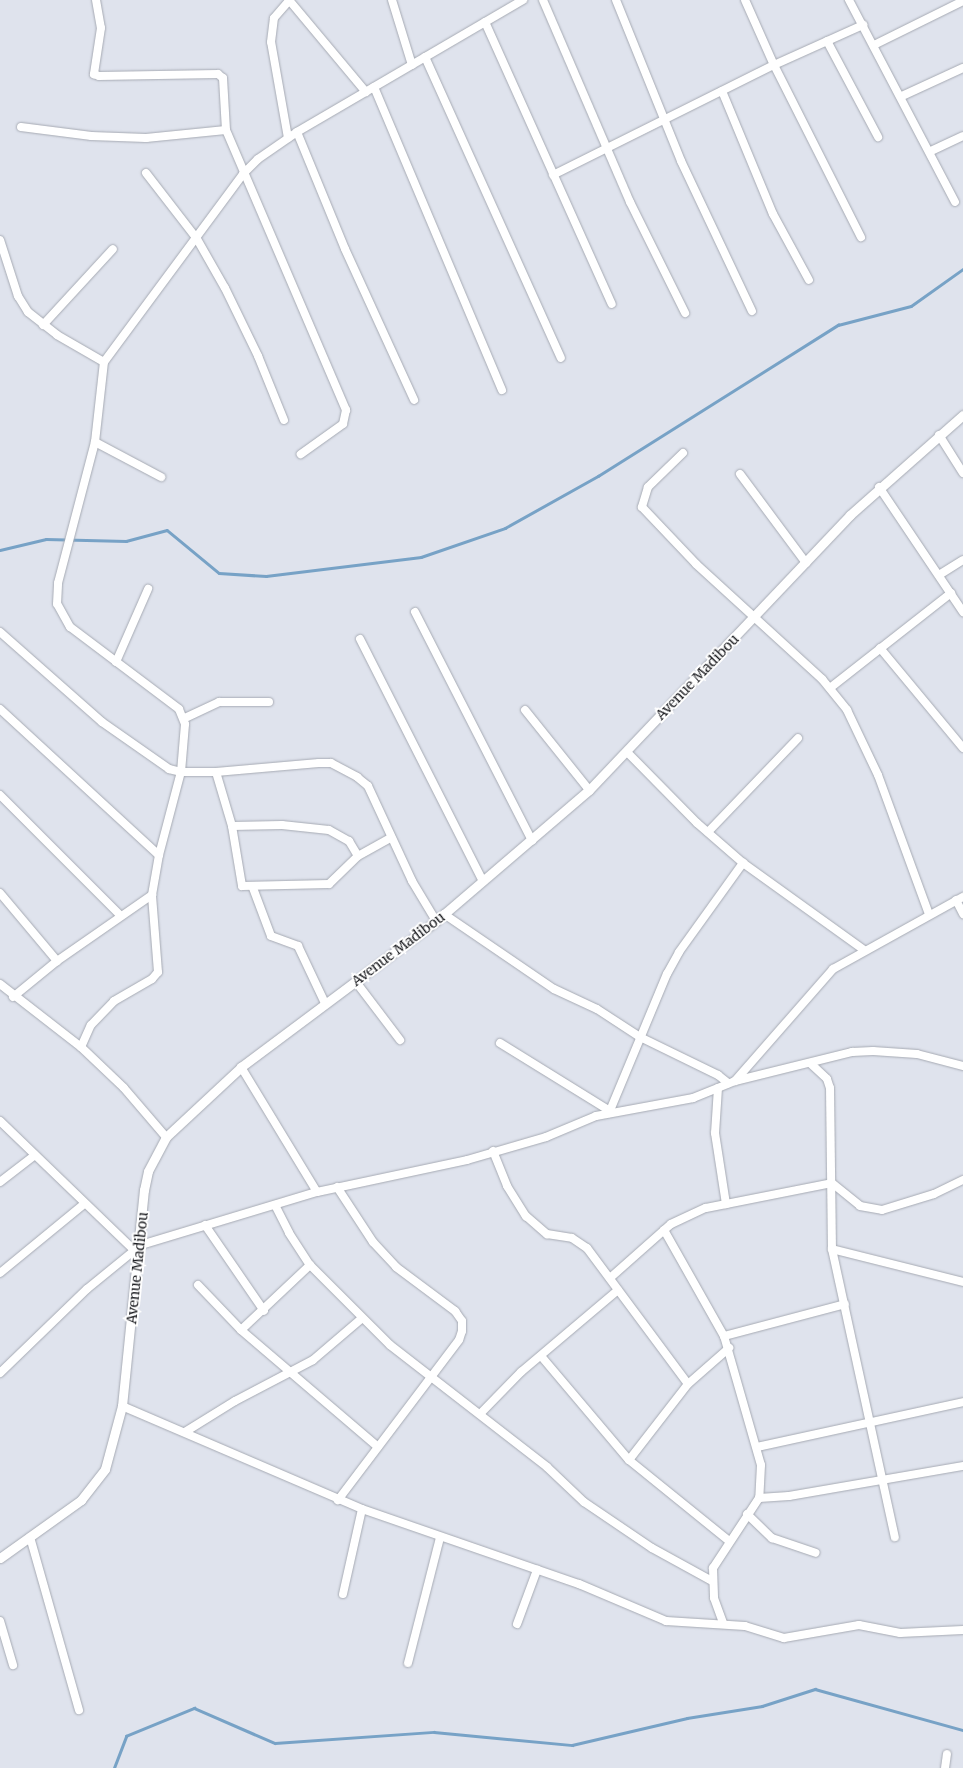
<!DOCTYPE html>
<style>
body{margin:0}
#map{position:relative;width:963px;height:1768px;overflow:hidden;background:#dfe3ed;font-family:Merriweather,serif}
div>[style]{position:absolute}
.stream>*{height:2.5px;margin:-1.25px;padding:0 1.25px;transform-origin:1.25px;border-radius:1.25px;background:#77a2c6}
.roads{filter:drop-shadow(0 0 1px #a6aab3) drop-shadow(0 0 1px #a6aab3)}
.minor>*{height:8px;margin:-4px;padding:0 4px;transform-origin:4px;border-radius:4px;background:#fff}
.tertiary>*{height:9px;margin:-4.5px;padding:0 4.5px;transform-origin:4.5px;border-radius:4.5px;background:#fff}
span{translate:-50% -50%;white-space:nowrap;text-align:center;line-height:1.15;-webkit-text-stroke:4px #fff;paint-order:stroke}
.street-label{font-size:14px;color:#18191d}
</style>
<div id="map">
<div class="stream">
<div style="left:0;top:550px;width:47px;rotate:-13.4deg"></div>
<div style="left:46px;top:539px;width:80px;rotate:1.4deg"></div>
<div style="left:126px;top:541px;width:42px;rotate:-15deg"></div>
<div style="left:167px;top:530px;width:67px;rotate:39.6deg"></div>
<div style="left:219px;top:573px;width:47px;rotate:3.7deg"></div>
<div style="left:266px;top:576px;width:156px;rotate:-7deg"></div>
<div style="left:421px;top:557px;width:89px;rotate:-19deg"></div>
<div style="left:505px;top:528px;width:107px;rotate:-29.2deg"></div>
<div style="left:598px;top:476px;width:284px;rotate:-32.2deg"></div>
<div style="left:838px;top:325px;width:75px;rotate:-14.6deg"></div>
<div style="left:911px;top:306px;width:64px;rotate:-35.4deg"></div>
<div style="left:114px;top:1768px;width:34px;rotate:-69deg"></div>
<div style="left:126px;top:1736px;width:74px;rotate:-22.4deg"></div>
<div style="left:194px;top:1708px;width:88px;rotate:23.4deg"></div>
<div style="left:275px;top:1743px;width:159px;rotate:-4deg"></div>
<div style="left:434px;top:1732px;width:139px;rotate:5.4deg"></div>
<div style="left:572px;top:1745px;width:118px;rotate:-13.2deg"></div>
<div style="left:687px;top:1718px;width:76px;rotate:-9.1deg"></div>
<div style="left:762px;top:1706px;width:56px;rotate:-17.8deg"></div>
<div style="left:815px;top:1689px;width:154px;rotate:15.5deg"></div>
</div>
<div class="roads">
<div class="minor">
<div style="left:96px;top:0;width:28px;rotate:80deg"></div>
<div style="left:101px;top:28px;width:47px;rotate:98.7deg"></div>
<div style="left:94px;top:74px;width:5px;rotate:22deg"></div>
<div style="left:99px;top:76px;width:119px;rotate:-1deg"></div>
<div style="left:218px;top:74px;width:6px;rotate:39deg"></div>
<div style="left:223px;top:78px;width:52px;rotate:86.7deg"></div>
<div style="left:226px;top:130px;width:305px;rotate:66.8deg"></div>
<div style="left:346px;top:410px;width:14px;rotate:102deg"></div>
<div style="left:343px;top:424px;width:52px;rotate:144.5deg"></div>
<div style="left:289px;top:0;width:120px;rotate:50.1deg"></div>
<div style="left:392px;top:0;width:68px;rotate:72.9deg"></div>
<div style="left:543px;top:0;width:220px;rotate:66.7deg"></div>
<div style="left:630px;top:202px;width:124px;rotate:63.6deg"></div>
<div style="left:616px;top:0;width:174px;rotate:68deg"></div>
<div style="left:681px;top:161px;width:166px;rotate:64.7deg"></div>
<div style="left:745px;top:0;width:71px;rotate:66deg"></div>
<div style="left:774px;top:65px;width:193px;rotate:63.2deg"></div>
<div style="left:849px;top:0;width:228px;rotate:62.3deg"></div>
<div style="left:485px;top:22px;width:309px;rotate:65.8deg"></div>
<div style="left:827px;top:41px;width:109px;rotate:62deg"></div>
<div style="left:874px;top:45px;width:99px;rotate:-26.3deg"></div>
<div style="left:425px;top:57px;width:330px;rotate:65.7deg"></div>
<div style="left:374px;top:87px;width:329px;rotate:67.1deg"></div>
<div style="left:722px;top:91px;width:133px;rotate:67.5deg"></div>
<div style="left:773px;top:214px;width:75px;rotate:61.4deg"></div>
<div style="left:902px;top:96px;width:67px;rotate:-24.7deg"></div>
<div style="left:21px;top:127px;width:71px;rotate:7.3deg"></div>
<div style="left:91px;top:136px;width:55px;rotate:2.1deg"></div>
<div style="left:146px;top:138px;width:80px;rotate:-5.7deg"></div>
<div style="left:297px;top:132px;width:126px;rotate:67.7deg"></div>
<div style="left:345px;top:249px;width:166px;rotate:65.4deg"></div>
<div style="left:288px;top:138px;width:97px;rotate:-100deg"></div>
<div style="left:271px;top:42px;width:24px;rotate:-83deg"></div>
<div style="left:274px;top:18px;width:23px;rotate:-49deg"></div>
<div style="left:931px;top:151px;width:35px;rotate:-25deg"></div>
<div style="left:146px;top:173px;width:83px;rotate:52.3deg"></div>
<div style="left:197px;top:239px;width:56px;rotate:60.3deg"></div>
<div style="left:225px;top:288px;width:76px;rotate:64.1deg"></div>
<div style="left:258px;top:356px;width:69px;rotate:67.9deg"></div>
<div style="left:553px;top:175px;width:247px;rotate:-26.5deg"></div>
<div style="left:774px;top:65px;width:98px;rotate:-24.2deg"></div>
<div style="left:0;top:240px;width:59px;rotate:72.2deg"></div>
<div style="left:18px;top:296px;width:19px;rotate:58deg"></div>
<div style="left:28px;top:312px;width:37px;rotate:38deg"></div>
<div style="left:57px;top:335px;width:54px;rotate:29.9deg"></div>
<div style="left:43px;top:325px;width:103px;rotate:-47.4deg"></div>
<div style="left:939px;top:435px;width:45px;rotate:57.7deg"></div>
<div style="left:95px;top:442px;width:75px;rotate:27.9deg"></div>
<div style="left:683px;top:453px;width:49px;rotate:135.8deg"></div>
<div style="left:648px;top:487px;width:21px;rotate:107deg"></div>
<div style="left:642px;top:507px;width:79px;rotate:46.5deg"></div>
<div style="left:696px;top:564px;width:171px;rotate:42.4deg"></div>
<div style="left:822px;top:679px;width:40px;rotate:51deg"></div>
<div style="left:847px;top:710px;width:72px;rotate:64.5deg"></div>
<div style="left:878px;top:775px;width:148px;rotate:69.9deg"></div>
<div style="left:740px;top:474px;width:111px;rotate:53.4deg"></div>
<div style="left:879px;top:487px;width:151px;rotate:56.1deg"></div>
<div style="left:939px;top:575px;width:28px;rotate:-32deg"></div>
<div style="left:415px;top:612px;width:257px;rotate:62.9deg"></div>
<div style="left:0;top:632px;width:136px;rotate:41.4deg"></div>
<div style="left:102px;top:722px;width:82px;rotate:35deg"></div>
<div style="left:169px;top:769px;width:12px;rotate:14deg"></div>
<div style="left:181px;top:772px;width:35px"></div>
<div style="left:216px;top:772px;width:103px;rotate:-5deg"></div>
<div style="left:319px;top:763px;width:12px"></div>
<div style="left:331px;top:763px;width:30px;rotate:28deg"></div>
<div style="left:357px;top:777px;width:14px;rotate:39deg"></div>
<div style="left:368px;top:786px;width:105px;rotate:65.1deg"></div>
<div style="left:412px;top:881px;width:47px;rotate:59deg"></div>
<div style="left:360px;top:639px;width:271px;rotate:63.1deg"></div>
<div style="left:880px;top:648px;width:130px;rotate:50.3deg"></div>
<div style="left:116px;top:662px;width:80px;rotate:-66.3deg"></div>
<div style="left:830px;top:688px;width:154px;rotate:-38.1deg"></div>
<div style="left:0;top:709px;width:216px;rotate:42.6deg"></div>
<div style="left:525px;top:710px;width:102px;rotate:51.3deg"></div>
<div style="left:185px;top:718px;width:38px;rotate:-25deg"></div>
<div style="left:219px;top:702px;width:50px"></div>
<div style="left:627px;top:752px;width:100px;rotate:45.4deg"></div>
<div style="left:697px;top:823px;width:61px;rotate:41deg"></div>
<div style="left:743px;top:863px;width:149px;rotate:35.7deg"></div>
<div style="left:216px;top:772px;width:56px;rotate:73.5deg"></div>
<div style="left:232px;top:826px;width:61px;rotate:80.5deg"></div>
<div style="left:242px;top:886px;width:87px;rotate:-1.3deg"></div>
<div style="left:329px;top:884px;width:40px;rotate:-44deg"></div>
<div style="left:358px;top:856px;width:38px;rotate:-29deg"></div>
<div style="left:0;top:795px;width:170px;rotate:45deg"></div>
<div style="left:232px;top:826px;width:50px;rotate:-1.1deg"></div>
<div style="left:282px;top:825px;width:47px;rotate:6.1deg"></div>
<div style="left:329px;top:830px;width:23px;rotate:29deg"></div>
<div style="left:349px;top:841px;width:17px;rotate:59deg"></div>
<div style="left:708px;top:832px;width:130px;rotate:-46.2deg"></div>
<div style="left:253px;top:888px;width:51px;rotate:69.4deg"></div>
<div style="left:271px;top:936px;width:29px;rotate:20deg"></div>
<div style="left:298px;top:946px;width:63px;rotate:64.7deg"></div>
<div style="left:0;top:893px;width:89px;rotate:50deg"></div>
<div style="left:956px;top:900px;width:16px;rotate:63deg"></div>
<div style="left:444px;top:914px;width:133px;rotate:34.3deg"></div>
<div style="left:554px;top:989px;width:47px;rotate:24.9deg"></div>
<div style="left:597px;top:1009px;width:51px;rotate:33.1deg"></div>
<div style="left:640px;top:1037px;width:87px;rotate:26deg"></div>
<div style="left:718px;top:1075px;width:13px;rotate:39deg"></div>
<div style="left:356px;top:982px;width:73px;rotate:52.8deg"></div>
<div style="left:0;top:984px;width:103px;rotate:37.9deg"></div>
<div style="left:81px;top:1047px;width:59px;rotate:43.6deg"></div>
<div style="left:124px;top:1088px;width:65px;rotate:49.4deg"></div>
<div style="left:13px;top:997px;width:57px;rotate:-39.3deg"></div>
<div style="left:57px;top:961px;width:116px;rotate:-34.8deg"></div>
<div style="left:500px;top:1043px;width:129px;rotate:31.7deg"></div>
<div style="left:81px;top:1047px;width:24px;rotate:-66deg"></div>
<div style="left:91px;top:1025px;width:33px;rotate:-46deg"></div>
<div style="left:114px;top:1001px;width:44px;rotate:-30.1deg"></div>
<div style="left:152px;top:979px;width:9px;rotate:-49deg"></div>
<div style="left:158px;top:972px;width:77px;rotate:-94.5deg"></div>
<div style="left:152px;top:895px;width:41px;rotate:-80.1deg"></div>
<div style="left:159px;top:855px;width:86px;rotate:-75.2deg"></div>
<div style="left:181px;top:772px;width:48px;rotate:-85.2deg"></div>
<div style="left:185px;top:724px;width:16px;rotate:-112deg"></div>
<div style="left:179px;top:709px;width:136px;rotate:-143deg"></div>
<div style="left:70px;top:627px;width:26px;rotate:-119deg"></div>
<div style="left:57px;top:604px;width:21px;rotate:-87deg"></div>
<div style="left:58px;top:583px;width:146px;rotate:-75.3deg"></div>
<div style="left:95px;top:442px;width:81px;rotate:-83.6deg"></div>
<div style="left:104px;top:362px;width:234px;rotate:-53.5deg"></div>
<div style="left:243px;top:174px;width:21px;rotate:-45deg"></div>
<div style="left:258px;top:159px;width:47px;rotate:-34.7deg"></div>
<div style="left:297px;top:132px;width:262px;rotate:-30.3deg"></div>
<div style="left:810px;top:1063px;width:23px;rotate:43deg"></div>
<div style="left:827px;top:1079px;width:9px;rotate:72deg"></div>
<div style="left:830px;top:1088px;width:161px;rotate:89.3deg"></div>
<div style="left:832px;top:1249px;width:295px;rotate:77.7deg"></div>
<div style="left:241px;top:1067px;width:146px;rotate:58.7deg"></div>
<div style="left:735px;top:1081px;width:121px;rotate:-13.9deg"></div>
<div style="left:852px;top:1052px;width:21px;rotate:-3deg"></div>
<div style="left:873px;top:1051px;width:44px;rotate:3.9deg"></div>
<div style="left:917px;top:1054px;width:48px;rotate:14.6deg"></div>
<div style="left:718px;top:1088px;width:45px;rotate:93.8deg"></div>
<div style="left:715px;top:1133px;width:72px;rotate:81.2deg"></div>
<div style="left:609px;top:1113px;width:151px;rotate:-67.4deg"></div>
<div style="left:667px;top:974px;width:25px;rotate:-61deg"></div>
<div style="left:679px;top:952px;width:110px;rotate:-54.3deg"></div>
<div style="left:0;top:1121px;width:185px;rotate:43.9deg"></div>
<div style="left:493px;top:1151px;width:38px;rotate:68deg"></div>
<div style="left:507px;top:1186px;width:36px;rotate:58deg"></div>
<div style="left:526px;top:1216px;width:28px;rotate:41deg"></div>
<div style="left:547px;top:1234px;width:25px;rotate:9deg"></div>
<div style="left:572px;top:1238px;width:18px;rotate:34deg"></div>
<div style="left:587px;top:1248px;width:169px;rotate:53.4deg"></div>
<div style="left:0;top:1182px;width:44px;rotate:-37.6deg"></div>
<div style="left:337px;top:1187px;width:66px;rotate:56.8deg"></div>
<div style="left:373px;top:1242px;width:34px;rotate:47deg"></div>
<div style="left:396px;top:1267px;width:74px;rotate:36.7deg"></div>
<div style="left:455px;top:1311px;width:12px;rotate:55deg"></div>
<div style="left:462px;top:1321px;width:10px;rotate:90deg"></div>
<div style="left:462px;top:1331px;width:9px;rotate:108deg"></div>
<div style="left:459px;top:1340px;width:201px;rotate:127.1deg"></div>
<div style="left:275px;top:1205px;width:31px;rotate:63deg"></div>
<div style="left:289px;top:1233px;width:38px;rotate:57deg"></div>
<div style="left:310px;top:1265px;width:113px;rotate:45deg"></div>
<div style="left:390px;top:1345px;width:199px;rotate:37.8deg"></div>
<div style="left:547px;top:1467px;width:51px;rotate:43.4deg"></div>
<div style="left:584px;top:1502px;width:82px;rotate:34.1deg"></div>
<div style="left:652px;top:1548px;width:68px;rotate:28.8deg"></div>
<div style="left:205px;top:1225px;width:104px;rotate:55.5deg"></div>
<div style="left:664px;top:1230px;width:122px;rotate:60.5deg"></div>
<div style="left:724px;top:1336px;width:134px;rotate:74deg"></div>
<div style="left:761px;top:1465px;width:33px;rotate:93deg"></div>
<div style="left:759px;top:1498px;width:84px;rotate:123.3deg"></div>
<div style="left:713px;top:1568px;width:30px;rotate:88deg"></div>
<div style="left:714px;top:1598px;width:27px;rotate:70deg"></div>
<div style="left:832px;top:1249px;width:135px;rotate:14.1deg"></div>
<div style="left:0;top:1273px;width:109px;rotate:-39.4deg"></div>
<div style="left:610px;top:1278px;width:81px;rotate:-41.5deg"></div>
<div style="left:671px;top:1224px;width:38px;rotate:-25deg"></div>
<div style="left:706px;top:1208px;width:128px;rotate:-11.2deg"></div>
<div style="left:832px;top:1183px;width:36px;rotate:39deg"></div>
<div style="left:860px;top:1206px;width:22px;rotate:10deg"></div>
<div style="left:882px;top:1210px;width:54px;rotate:-17.1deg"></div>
<div style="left:934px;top:1194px;width:32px;rotate:-26deg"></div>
<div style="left:198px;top:1285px;width:62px;rotate:46.3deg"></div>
<div style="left:241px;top:1330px;width:180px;rotate:40.5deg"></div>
<div style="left:241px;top:1330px;width:95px;rotate:-43.3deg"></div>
<div style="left:724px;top:1336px;width:125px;rotate:-14.8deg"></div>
<div style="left:541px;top:1356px;width:136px;rotate:49.8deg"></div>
<div style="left:629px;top:1460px;width:129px;rotate:39deg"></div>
<div style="left:0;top:1373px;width:121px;rotate:-44deg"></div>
<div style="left:87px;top:1289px;width:70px;rotate:-39.2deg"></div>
<div style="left:141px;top:1245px;width:184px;rotate:-16.8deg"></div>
<div style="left:317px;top:1192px;width:153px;rotate:-12deg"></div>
<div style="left:467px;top:1160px;width:82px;rotate:-16.2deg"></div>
<div style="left:546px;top:1137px;width:54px;rotate:-22.8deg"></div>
<div style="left:596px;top:1116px;width:99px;rotate:-10.5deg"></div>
<div style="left:693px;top:1098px;width:45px;rotate:-22deg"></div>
<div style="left:735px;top:1081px;width:149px;rotate:-48.8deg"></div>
<div style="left:833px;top:969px;width:149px;rotate:-29deg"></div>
<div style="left:122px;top:1406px;width:261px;rotate:23.2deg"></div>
<div style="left:362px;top:1509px;width:230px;rotate:19.1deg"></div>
<div style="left:579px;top:1584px;width:95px;rotate:23deg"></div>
<div style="left:666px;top:1621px;width:79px;rotate:3.6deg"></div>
<div style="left:745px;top:1626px;width:41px;rotate:17.1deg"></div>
<div style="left:784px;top:1638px;width:76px;rotate:-9.8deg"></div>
<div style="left:859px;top:1625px;width:42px;rotate:11deg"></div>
<div style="left:900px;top:1633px;width:63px;rotate:-2.7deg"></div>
<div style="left:480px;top:1414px;width:59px;rotate:-45.7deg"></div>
<div style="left:521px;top:1372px;width:127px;rotate:-40.2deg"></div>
<div style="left:185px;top:1432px;width:59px;rotate:-31.8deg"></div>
<div style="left:235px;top:1401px;width:88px;rotate:-27.7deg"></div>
<div style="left:313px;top:1360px;width:63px;rotate:-40.5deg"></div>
<div style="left:757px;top:1447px;width:211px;rotate:-12.3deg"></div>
<div style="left:629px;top:1460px;width:96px;rotate:-52.2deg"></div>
<div style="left:688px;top:1384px;width:55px;rotate:-41.3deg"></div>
<div style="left:759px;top:1498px;width:30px;rotate:-4deg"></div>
<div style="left:789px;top:1496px;width:177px;rotate:-9.8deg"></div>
<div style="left:747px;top:1514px;width:35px;rotate:44deg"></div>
<div style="left:772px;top:1538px;width:46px;rotate:18.8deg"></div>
<div style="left:30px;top:1537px;width:180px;rotate:74.2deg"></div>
<div style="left:343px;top:1594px;width:87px;rotate:-77.4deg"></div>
<div style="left:0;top:1621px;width:46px;rotate:73.5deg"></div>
<div style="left:517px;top:1624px;width:58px;rotate:-69.7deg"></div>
<div style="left:408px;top:1663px;width:130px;rotate:-75.7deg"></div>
<div style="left:945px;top:1768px;width:14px;rotate:-82deg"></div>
</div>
<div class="tertiary">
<div style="left:0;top:1558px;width:100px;rotate:-35.6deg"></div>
<div style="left:81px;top:1500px;width:39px;rotate:-52deg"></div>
<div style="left:105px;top:1469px;width:65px;rotate:-74.9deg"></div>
<div style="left:122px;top:1406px;width:217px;rotate:-84.2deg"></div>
<div style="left:144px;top:1190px;width:19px;rotate:-78deg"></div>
<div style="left:148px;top:1171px;width:38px;rotate:-62deg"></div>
<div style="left:166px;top:1137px;width:103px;rotate:-43deg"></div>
<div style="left:241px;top:1067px;width:244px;rotate:-36.8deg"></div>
<div style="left:436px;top:921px;width:201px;rotate:-40.6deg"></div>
<div style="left:589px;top:790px;width:379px;rotate:-46.5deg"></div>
<div style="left:850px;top:515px;width:151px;rotate:-41.5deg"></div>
</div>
</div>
<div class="street-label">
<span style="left:697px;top:677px;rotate:-46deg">Avenue Madibou</span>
<span style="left:398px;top:949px;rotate:-37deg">Avenue Madibou</span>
<span style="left:137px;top:1268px;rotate:-84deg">Avenue Madibou</span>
</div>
</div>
